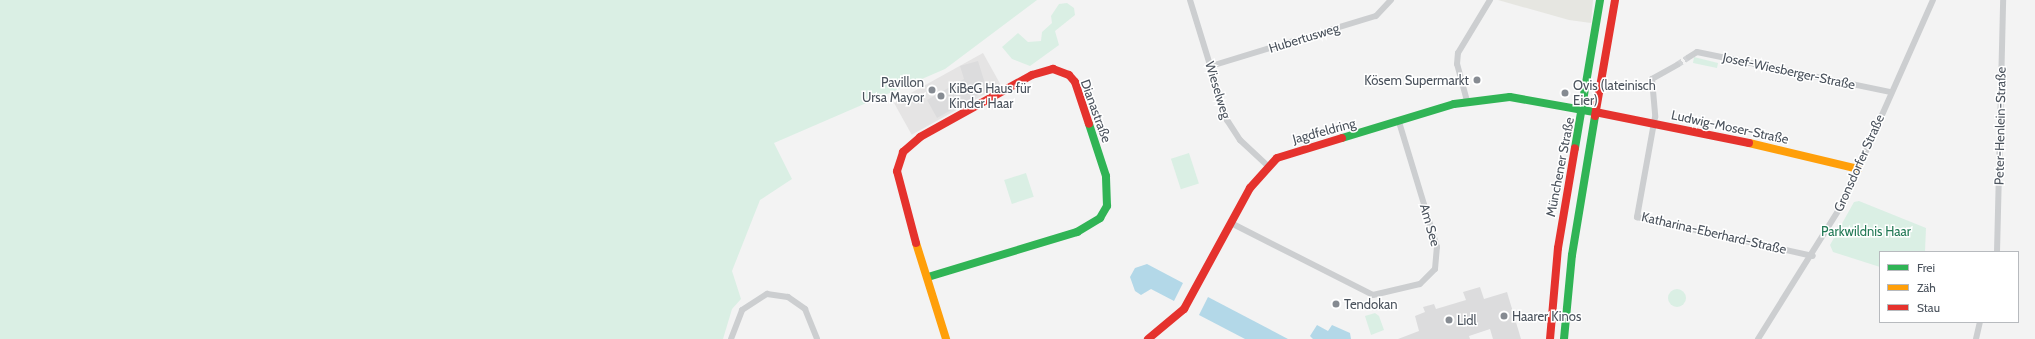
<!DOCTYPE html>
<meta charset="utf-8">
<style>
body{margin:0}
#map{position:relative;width:2035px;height:339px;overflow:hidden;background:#f3f3f3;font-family:Cabin,sans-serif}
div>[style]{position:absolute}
.commercial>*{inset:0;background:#e6e6e1}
.education>*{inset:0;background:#e5e4e4;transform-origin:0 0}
.green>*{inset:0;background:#daefe4;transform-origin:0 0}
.round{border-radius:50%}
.water>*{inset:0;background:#b3d8e8}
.building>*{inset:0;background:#dcdcdd}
.street-tunnel>*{height:6px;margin-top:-3px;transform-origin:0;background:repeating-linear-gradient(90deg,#d1d3d5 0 6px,transparent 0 9px)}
.street>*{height:6px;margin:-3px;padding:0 3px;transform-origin:3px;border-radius:3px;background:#ccced0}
.fast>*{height:8px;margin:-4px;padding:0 4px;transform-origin:4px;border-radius:4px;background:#30b455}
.slow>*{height:8px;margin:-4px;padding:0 4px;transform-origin:4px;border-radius:4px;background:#ff9f0a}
.jam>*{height:8px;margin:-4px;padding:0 4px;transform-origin:4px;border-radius:4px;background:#e5322d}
.dots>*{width:11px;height:11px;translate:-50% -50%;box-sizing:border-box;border:2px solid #fff;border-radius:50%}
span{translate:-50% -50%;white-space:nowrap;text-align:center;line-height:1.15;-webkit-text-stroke:3px #fff;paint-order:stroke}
.street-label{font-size:13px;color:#4b535d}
.poi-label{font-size:13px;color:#4b535d}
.right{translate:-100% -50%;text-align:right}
.left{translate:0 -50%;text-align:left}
.park-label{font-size:13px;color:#227955}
.legend{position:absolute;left:1879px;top:251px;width:140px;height:72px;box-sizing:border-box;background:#fff;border:1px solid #b7babe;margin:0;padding:5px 7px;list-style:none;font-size:12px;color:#4b535d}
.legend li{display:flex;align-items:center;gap:8px;height:20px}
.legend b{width:20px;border:1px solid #b7babe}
</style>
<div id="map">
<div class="commercial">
<div style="clip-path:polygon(1498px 0,1593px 0,1591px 23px,1569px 20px)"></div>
</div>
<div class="education">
<div style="left:983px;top:53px;width:37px;height:102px;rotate:61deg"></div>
</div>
<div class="green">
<div style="clip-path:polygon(0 0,1037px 0,945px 69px,774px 143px,792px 179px,760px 200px,732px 271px,741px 299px,732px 309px,723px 339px,0 339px)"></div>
<div style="clip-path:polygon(1067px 3px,1074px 8px,1075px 15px,1055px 31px,1059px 45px,1030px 66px,1012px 59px,1002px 47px,1018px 33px,1028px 42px,1041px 41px,1042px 32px,1052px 23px,1051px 16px,1059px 4px)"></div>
<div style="clip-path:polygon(1694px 57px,1718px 63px,1717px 68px,1693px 63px)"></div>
<div style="left:1189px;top:153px;width:32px;height:19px;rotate:72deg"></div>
<div style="left:1026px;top:173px;width:25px;height:23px;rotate:72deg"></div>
<div style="clip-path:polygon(1859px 201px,1926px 228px,1925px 252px,1880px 252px,1880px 267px,1833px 252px,1830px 245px,1854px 202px)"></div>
<div class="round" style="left:1668px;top:289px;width:18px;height:18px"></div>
<div style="clip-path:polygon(1375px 313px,1379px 316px,1384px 330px,1371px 335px,1365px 316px)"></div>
</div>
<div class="water">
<div style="clip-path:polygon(1147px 264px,1183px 283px,1174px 301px,1151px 289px,1141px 295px,1135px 291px,1130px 277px,1135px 268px)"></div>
<div style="clip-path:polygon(1208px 297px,1288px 339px,1245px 339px,1199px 315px)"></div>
<div style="clip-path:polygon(1317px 325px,1328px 331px,1332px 325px,1350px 333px,1351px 339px,1313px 339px,1310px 336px)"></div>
</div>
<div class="building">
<div style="clip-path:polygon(978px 61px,987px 90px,937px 118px,927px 100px,964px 79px,960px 66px)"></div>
<div style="clip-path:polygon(1480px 287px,1484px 299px,1507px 292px,1521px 339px,1493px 339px,1490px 329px,1469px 336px,1470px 339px,1398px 339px,1419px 331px,1415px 316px,1425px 312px,1423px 307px,1434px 304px,1436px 309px,1466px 300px,1463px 292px)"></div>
</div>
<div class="street-tunnel">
<div style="left:1677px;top:65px;width:14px;rotate:-34deg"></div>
</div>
<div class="street">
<div style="left:1190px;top:0;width:126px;rotate:72.9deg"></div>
<div style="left:1227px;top:120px;width:24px;rotate:57deg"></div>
<div style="left:1240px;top:140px;width:38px;rotate:43deg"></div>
<div style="left:1689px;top:57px;width:9px;rotate:-32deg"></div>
<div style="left:1697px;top:52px;width:198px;rotate:11.7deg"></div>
<div style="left:1677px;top:65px;width:29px;rotate:151deg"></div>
<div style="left:1652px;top:79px;width:38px;rotate:85deg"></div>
<div style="left:1655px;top:117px;width:102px;rotate:100.2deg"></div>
<div style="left:1637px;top:217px;width:180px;rotate:12.5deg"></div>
<div style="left:1211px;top:66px;width:172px;rotate:-16.9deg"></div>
<div style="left:1376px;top:16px;width:22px;rotate:-47deg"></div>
<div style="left:1467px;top:101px;width:38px;rotate:-105deg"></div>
<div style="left:1457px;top:64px;width:11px;rotate:-85deg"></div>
<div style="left:1458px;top:53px;width:62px;rotate:-58.9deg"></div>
<div style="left:1231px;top:223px;width:159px;rotate:26.9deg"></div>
<div style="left:1373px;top:295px;width:48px;rotate:-13.2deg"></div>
<div style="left:1420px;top:284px;width:21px;rotate:-45deg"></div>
<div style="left:1435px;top:269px;width:22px;rotate:-85deg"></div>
<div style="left:1437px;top:247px;width:131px;rotate:-106.9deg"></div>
<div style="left:1997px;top:252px;width:252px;rotate:-88.6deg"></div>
<div style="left:731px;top:339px;width:31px;rotate:-69deg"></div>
<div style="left:742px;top:310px;width:30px;rotate:-33deg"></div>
<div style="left:767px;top:294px;width:21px;rotate:8deg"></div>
<div style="left:788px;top:297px;width:21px;rotate:35deg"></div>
<div style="left:805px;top:309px;width:32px;rotate:68deg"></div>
<div style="left:1758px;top:339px;width:160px;rotate:-58deg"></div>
<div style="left:1843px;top:203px;width:222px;rotate:-66.1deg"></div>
<div style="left:1976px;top:339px;width:17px;rotate:-77deg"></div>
</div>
<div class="fast">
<div style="left:1342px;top:138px;width:117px;rotate:-16.9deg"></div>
<div style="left:1454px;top:104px;width:56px;rotate:-7.1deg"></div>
<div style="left:1510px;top:97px;width:91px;rotate:10.1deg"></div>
<div style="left:1575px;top:148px;width:150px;rotate:-80.4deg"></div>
<div style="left:928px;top:277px;width:156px;rotate:-16.8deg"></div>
<div style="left:1077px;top:232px;width:27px;rotate:-31deg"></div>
<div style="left:1100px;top:218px;width:14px;rotate:-60deg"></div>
<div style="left:1107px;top:206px;width:30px;rotate:-92deg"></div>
<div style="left:1106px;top:176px;width:55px;rotate:-108.1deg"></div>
<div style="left:1564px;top:339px;width:84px;rotate:-84.6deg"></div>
<div style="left:1572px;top:255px;width:141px;rotate:-80.6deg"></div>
</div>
<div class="slow">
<div style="left:1749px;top:143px;width:112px;rotate:13.4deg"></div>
<div style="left:916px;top:243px;width:101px;rotate:72.6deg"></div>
</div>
<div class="jam">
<div style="left:1600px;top:113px;width:152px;rotate:11.4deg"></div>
<div style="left:1595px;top:116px;width:118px;rotate:-80.2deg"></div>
<div style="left:916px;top:243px;width:74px;rotate:-104.8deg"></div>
<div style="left:897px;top:171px;width:20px;rotate:-72deg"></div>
<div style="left:903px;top:152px;width:23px;rotate:-41deg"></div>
<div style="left:920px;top:137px;width:128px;rotate:-29deg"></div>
<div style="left:1032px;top:75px;width:22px;rotate:-16deg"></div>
<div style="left:1053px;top:69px;width:17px;rotate:21deg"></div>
<div style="left:1069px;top:75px;width:9px;rotate:49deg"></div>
<div style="left:1075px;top:82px;width:44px;rotate:71.6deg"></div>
<div style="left:1148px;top:339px;width:47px;rotate:-39.8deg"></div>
<div style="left:1184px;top:309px;width:138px;rotate:-61.4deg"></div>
<div style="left:1250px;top:188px;width:40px;rotate:-48deg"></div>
<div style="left:1277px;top:158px;width:68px;rotate:-17.1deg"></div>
<div style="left:1550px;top:339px;width:91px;rotate:-85deg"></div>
<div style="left:1558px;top:248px;width:101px;rotate:-80.4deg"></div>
</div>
<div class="dots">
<div style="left:1477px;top:80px;background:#868b92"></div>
<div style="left:932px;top:90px;background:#868b92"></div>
<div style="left:1565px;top:93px;background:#868b92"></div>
<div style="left:941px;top:96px;background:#868b92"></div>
<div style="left:1336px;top:304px;background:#868b92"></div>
<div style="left:1504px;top:316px;background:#868b92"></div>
<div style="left:1449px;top:320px;background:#868b92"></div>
</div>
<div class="street-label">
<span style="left:1304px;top:38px;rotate:-17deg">Hubertusweg</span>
<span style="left:1789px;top:71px;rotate:12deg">Josef-Wiesberger-Straße</span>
<span style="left:1218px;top:90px;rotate:73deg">Wieselweg</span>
<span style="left:1096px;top:111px;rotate:70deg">Dianastraße</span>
<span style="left:2000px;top:126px;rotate:-89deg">Peter-Henlein-Straße</span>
<span style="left:1730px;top:127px;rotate:12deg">Ludwig-Moser-Straße</span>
<span style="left:1324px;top:131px;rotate:-15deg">Jagdfeldring</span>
<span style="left:1859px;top:163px;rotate:-66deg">Gronsdorfer Straße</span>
<span style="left:1560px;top:167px;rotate:-79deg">Münchener Straße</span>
<span style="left:1430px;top:225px;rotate:74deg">Am See</span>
<span style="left:1714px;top:233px;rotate:13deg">Katharina-Eberhard-Straße</span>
</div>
<div class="poi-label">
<span class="right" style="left:1469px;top:80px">Kösem Supermarkt</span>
<span class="right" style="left:924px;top:90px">Pavillon<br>Ursa Mayor</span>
<span class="left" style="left:1573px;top:93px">Ovis (lateinisch<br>Eier)</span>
<span class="left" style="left:949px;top:96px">KiBeG Haus für<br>Kinder Haar</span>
<span class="left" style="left:1344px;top:304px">Tendokan</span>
<span class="left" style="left:1512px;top:316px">Haarer Kinos</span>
<span class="left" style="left:1457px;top:320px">Lidl</span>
</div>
<div class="park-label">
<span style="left:1866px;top:231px">Parkwildnis Haar</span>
</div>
<ul class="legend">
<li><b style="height:5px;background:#30b455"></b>Frei</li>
<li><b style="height:5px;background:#ff9f0a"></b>Zäh</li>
<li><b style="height:5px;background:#e5322d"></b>Stau</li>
</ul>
</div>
